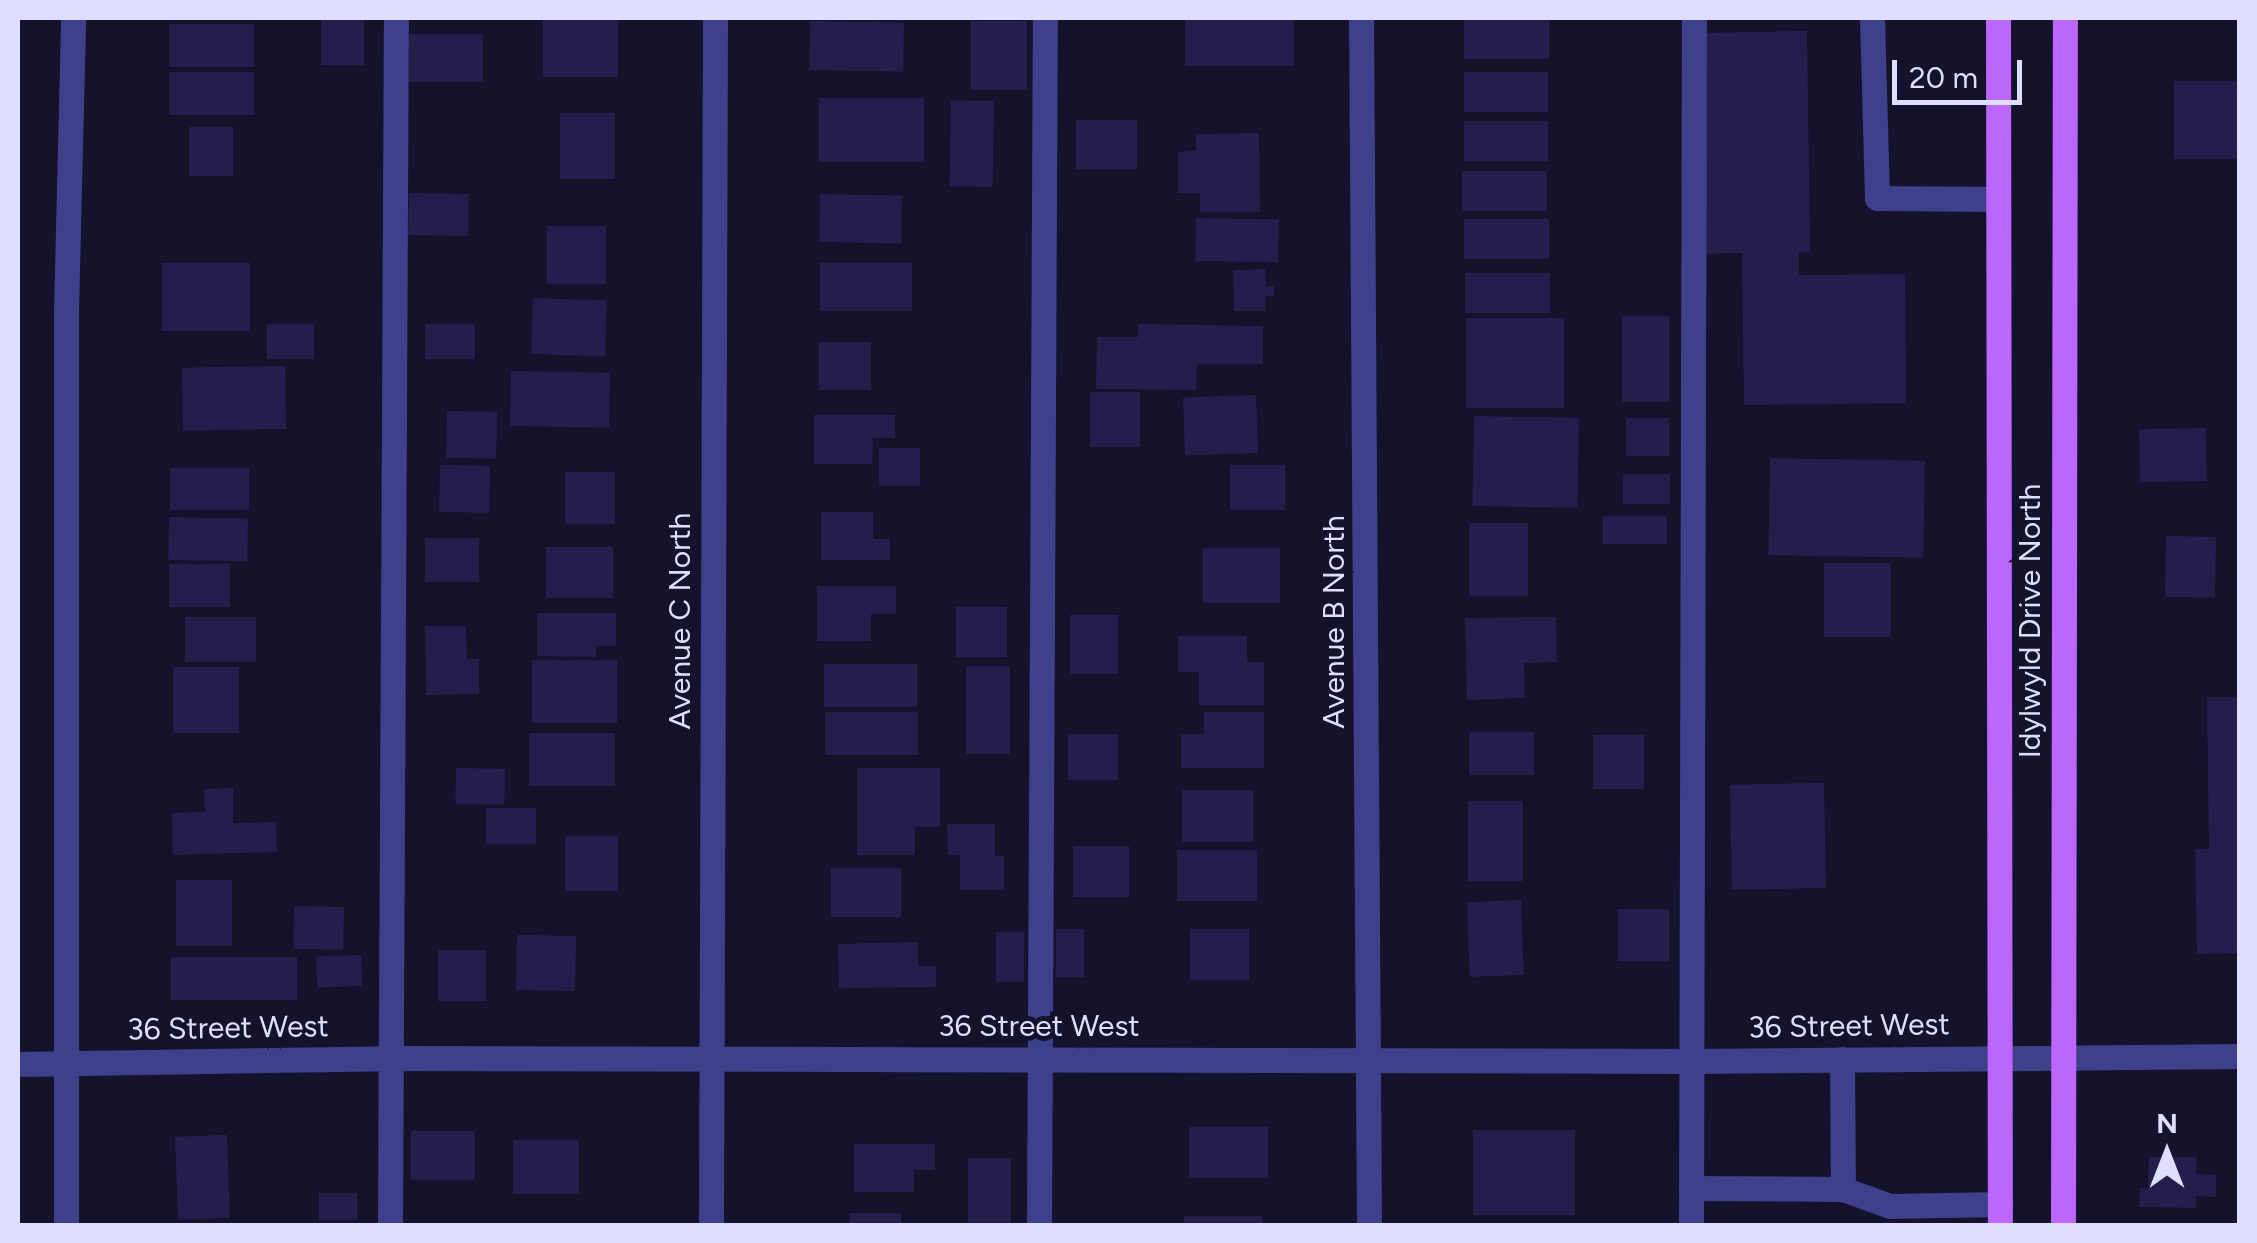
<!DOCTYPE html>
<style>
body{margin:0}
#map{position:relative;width:2257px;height:1243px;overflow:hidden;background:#15122c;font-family:Figtree,sans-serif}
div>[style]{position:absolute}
.building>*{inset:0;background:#251e4d;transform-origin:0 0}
.minor>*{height:25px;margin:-12.5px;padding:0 12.5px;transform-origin:12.5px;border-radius:12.5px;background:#3e408b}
.major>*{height:25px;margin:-12.5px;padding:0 12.5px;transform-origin:12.5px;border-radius:12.5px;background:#bb66fd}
span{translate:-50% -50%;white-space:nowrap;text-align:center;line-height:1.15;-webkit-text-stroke:10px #15122c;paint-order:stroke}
.street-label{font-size:30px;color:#dfdeff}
.frame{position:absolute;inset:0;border:20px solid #dfdeff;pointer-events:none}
.north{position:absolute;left:2117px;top:1103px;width:100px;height:100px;-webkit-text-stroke:8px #15122c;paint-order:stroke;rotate:0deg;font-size:28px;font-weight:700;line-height:40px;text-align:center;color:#dfdeff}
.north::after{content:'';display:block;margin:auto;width:35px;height:45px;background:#dfdeff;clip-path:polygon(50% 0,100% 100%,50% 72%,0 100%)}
.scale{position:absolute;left:1892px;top:60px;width:130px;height:45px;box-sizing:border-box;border:5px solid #dfdeff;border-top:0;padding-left:12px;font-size:30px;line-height:35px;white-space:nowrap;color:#dfdeff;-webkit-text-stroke:8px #15122c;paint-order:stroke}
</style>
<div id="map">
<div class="building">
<div style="left:1185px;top:18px;width:109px;height:48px"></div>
<div style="left:364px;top:19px;width:46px;height:43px;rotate:90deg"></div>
<div style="left:1464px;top:19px;width:85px;height:40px"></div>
<div style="left:543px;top:20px;width:75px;height:57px"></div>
<div style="left:810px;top:21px;width:94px;height:49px;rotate:1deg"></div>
<div style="left:971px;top:21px;width:56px;height:69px"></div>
<div style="left:169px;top:24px;width:85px;height:43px"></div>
<div style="clip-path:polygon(1807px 31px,1810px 252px,1799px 252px,1799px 275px,1905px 274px,1906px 403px,1744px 405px,1742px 253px,1700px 254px,1699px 33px)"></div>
<div style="left:409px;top:34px;width:74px;height:48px"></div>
<div style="left:169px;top:72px;width:85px;height:43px"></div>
<div style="left:1464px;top:72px;width:84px;height:40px"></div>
<div style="left:2240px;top:81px;width:78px;height:66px;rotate:90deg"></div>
<div style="left:924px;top:98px;width:64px;height:105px;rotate:90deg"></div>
<div style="left:994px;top:101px;width:86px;height:43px;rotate:91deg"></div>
<div style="left:560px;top:113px;width:55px;height:66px"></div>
<div style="left:1076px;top:120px;width:61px;height:49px"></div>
<div style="left:1464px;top:121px;width:84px;height:40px"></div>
<div style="left:189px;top:127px;width:44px;height:49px"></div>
<div style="clip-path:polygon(1259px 133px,1260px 212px,1200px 212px,1200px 193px,1178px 193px,1178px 152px,1196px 151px,1196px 134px)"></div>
<div style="left:1547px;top:171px;width:40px;height:85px;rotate:90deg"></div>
<div style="left:409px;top:193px;width:60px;height:42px;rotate:1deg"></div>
<div style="left:820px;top:194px;width:82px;height:48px;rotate:1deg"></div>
<div style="left:1196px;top:218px;width:83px;height:43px;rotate:1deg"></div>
<div style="left:1549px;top:219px;width:40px;height:85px;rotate:90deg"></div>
<div style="left:547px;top:226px;width:59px;height:58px"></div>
<div style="left:162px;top:263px;width:88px;height:68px"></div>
<div style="left:820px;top:263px;width:92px;height:48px"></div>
<div style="clip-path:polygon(1265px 269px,1266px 286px,1274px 286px,1274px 296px,1265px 296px,1266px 311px,1234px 311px,1233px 270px)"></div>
<div style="left:1465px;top:273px;width:85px;height:40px"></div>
<div style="left:533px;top:298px;width:74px;height:56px;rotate:2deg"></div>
<div style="left:1622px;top:316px;width:47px;height:86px"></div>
<div style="left:1466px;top:318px;width:98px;height:90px"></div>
<div style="left:267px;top:324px;width:47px;height:35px"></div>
<div style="left:425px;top:324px;width:50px;height:35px"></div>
<div style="clip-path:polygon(1138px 324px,1263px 326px,1263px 364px,1197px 364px,1196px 390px,1096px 389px,1097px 337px,1138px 337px)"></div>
<div style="left:819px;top:342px;width:52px;height:48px"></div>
<div style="left:285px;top:366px;width:63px;height:103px;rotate:89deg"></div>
<div style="left:511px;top:371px;width:99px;height:55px;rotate:1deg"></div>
<div style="left:1090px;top:392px;width:50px;height:55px"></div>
<div style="left:1256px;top:395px;width:58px;height:73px;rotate:88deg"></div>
<div style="left:447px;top:411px;width:50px;height:47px;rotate:1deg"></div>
<div style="clip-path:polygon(814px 415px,895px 415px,895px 438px,873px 438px,872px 464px,814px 464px)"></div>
<div style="left:1474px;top:416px;width:105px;height:90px;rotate:1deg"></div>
<div style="left:1626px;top:418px;width:43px;height:38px"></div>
<div style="left:2206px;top:428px;width:53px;height:67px;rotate:89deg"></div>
<div style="left:879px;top:448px;width:41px;height:38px"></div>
<div style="left:1770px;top:458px;width:155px;height:97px;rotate:1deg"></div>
<div style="left:440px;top:465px;width:50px;height:47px;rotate:1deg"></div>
<div style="left:1230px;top:465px;width:55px;height:45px"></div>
<div style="left:170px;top:468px;width:79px;height:42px"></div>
<div style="left:565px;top:472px;width:50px;height:52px"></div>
<div style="left:1670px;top:474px;width:30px;height:47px;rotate:90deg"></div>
<div style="clip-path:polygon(821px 512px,873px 512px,873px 539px,890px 539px,890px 560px,821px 560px)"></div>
<div style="left:1603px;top:516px;width:64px;height:28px"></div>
<div style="left:169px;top:517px;width:79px;height:43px;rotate:1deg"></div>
<div style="left:1528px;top:523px;width:73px;height:59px;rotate:90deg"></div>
<div style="left:2166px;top:536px;width:50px;height:61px;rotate:1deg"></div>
<div style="left:425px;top:538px;width:54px;height:44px"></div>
<div style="left:546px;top:547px;width:67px;height:51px"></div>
<div style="left:1280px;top:548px;width:55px;height:77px;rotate:90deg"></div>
<div style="left:1824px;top:563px;width:67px;height:74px"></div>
<div style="left:169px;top:564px;width:61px;height:43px"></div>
<div style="clip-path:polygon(817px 586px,896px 586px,896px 614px,871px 614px,871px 641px,817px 641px)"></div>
<div style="left:956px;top:607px;width:51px;height:50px"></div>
<div style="clip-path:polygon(537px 613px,616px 613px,616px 646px,596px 646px,596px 657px,537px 656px)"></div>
<div style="left:1070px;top:615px;width:48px;height:59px"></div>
<div style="left:185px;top:617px;width:71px;height:45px"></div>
<div style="clip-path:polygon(1556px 617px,1557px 662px,1524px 663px,1525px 698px,1467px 700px,1465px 618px)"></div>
<div style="clip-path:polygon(425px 626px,466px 626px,467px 659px,479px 659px,479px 694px,426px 695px)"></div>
<div style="clip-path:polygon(1178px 636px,1247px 636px,1247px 662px,1264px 662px,1264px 705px,1199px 705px,1199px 672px,1178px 672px)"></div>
<div style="left:532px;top:660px;width:85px;height:63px"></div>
<div style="left:824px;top:664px;width:93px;height:43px"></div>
<div style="left:966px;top:666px;width:44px;height:88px"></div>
<div style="left:173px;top:667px;width:66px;height:66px"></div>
<div style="clip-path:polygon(2207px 697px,2240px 697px,2240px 953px,2197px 954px,2195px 849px,2209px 849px)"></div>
<div style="left:918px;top:712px;width:43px;height:93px;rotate:90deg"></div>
<div style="clip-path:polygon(1204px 712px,1264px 712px,1264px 768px,1181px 768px,1181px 734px,1204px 734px)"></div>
<div style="left:1469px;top:732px;width:65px;height:43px"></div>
<div style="left:529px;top:733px;width:86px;height:53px"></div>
<div style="left:1068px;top:734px;width:50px;height:46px"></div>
<div style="left:1593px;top:735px;width:51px;height:54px"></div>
<div style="left:456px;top:768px;width:49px;height:36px;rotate:1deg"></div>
<div style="clip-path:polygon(857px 768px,940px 768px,940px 827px,915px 827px,915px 855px,857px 855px)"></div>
<div style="left:1824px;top:783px;width:105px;height:94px;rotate:89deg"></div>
<div style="clip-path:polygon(233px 788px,233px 823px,276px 822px,277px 852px,173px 855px,172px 813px,205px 812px,204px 789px)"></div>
<div style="left:1182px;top:790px;width:71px;height:52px"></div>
<div style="left:1468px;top:801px;width:55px;height:80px"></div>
<div style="left:486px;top:808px;width:50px;height:36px"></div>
<div style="clip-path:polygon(947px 824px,995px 824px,995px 856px,1004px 856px,1004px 890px,960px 890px,960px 855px,948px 855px)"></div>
<div style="left:565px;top:836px;width:53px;height:55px"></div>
<div style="left:1073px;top:846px;width:56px;height:51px"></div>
<div style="left:1177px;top:850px;width:80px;height:51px"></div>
<div style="left:831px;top:868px;width:70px;height:49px"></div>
<div style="left:176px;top:880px;width:56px;height:66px"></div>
<div style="left:1521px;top:900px;width:75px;height:54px;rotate:88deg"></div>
<div style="left:294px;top:906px;width:50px;height:43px;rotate:1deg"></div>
<div style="left:1618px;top:909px;width:51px;height:52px"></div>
<div style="left:1056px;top:929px;width:28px;height:48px"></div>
<div style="left:1190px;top:929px;width:59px;height:51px"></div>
<div style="left:996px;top:932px;width:28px;height:50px"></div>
<div style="left:517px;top:935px;width:59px;height:55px;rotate:1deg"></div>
<div style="clip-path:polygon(918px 942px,918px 966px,936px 966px,936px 987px,839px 988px,838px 944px)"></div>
<div style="left:438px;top:950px;width:48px;height:51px"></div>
<div style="left:361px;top:955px;width:31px;height:45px;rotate:88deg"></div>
<div style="left:171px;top:957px;width:126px;height:43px"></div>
<div style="left:1189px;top:1127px;width:79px;height:51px"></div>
<div style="left:1473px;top:1130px;width:102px;height:85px"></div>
<div style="left:411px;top:1131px;width:64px;height:49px"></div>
<div style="left:227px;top:1135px;width:83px;height:52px;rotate:88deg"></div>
<div style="left:513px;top:1140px;width:66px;height:54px"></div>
<div style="clip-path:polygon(854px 1144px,935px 1144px,935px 1170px,914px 1170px,914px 1192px,854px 1192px)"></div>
<div style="clip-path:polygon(2149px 1157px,2197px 1157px,2196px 1174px,2216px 1175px,2216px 1197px,2196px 1196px,2196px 1208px,2139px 1207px,2140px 1188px,2148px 1189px)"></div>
<div style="left:968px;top:1158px;width:43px;height:68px"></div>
<div style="left:319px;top:1193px;width:38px;height:27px"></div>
<div style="left:850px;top:1213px;width:51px;height:13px"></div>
<div style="left:1184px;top:1216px;width:78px;height:10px"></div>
</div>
<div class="minor">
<div style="left:1361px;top:18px;width:1208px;rotate:89.62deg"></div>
<div style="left:1872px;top:18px;width:180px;rotate:88.4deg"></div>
<div style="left:1877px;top:198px;width:121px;rotate:0.5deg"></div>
<div style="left:1842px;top:1059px;width:130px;rotate:89.6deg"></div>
<div style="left:1843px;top:1189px;width:50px;rotate:19.9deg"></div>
<div style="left:1890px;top:1206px;width:110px;rotate:-1deg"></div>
<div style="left:18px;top:1064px;width:371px;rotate:-0.9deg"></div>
<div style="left:389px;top:1058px;width:1302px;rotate:0.13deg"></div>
<div style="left:1691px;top:1061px;width:549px;rotate:-0.52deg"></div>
<div style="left:1691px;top:1188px;width:152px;rotate:0.4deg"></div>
<div style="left:66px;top:1226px;width:915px;rotate:-90deg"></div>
<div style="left:66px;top:311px;width:293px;rotate:-88.6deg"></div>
<div style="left:390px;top:1226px;width:1208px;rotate:-89.72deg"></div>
<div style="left:711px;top:1226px;width:1208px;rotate:-89.81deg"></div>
<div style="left:1039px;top:1226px;width:1208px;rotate:-89.72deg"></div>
<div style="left:1691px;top:1226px;width:1208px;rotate:-89.86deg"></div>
</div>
<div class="major">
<div style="left:1998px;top:18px;width:1208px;rotate:89.91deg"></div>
<div style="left:2063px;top:1226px;width:1208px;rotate:-89.91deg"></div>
</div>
<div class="street-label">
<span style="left:680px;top:621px;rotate:-90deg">Avenue C North</span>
<span style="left:2030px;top:621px;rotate:-90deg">Idylwyld Drive North</span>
<span style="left:1334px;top:622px;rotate:-90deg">Avenue B North</span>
<span style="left:1039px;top:1026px">36 Street West</span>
<span style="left:1849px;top:1026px;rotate:-1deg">36 Street West</span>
<span style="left:228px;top:1028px;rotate:-1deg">36 Street West</span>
</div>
<div class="frame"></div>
<div class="north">N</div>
<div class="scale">20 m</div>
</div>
